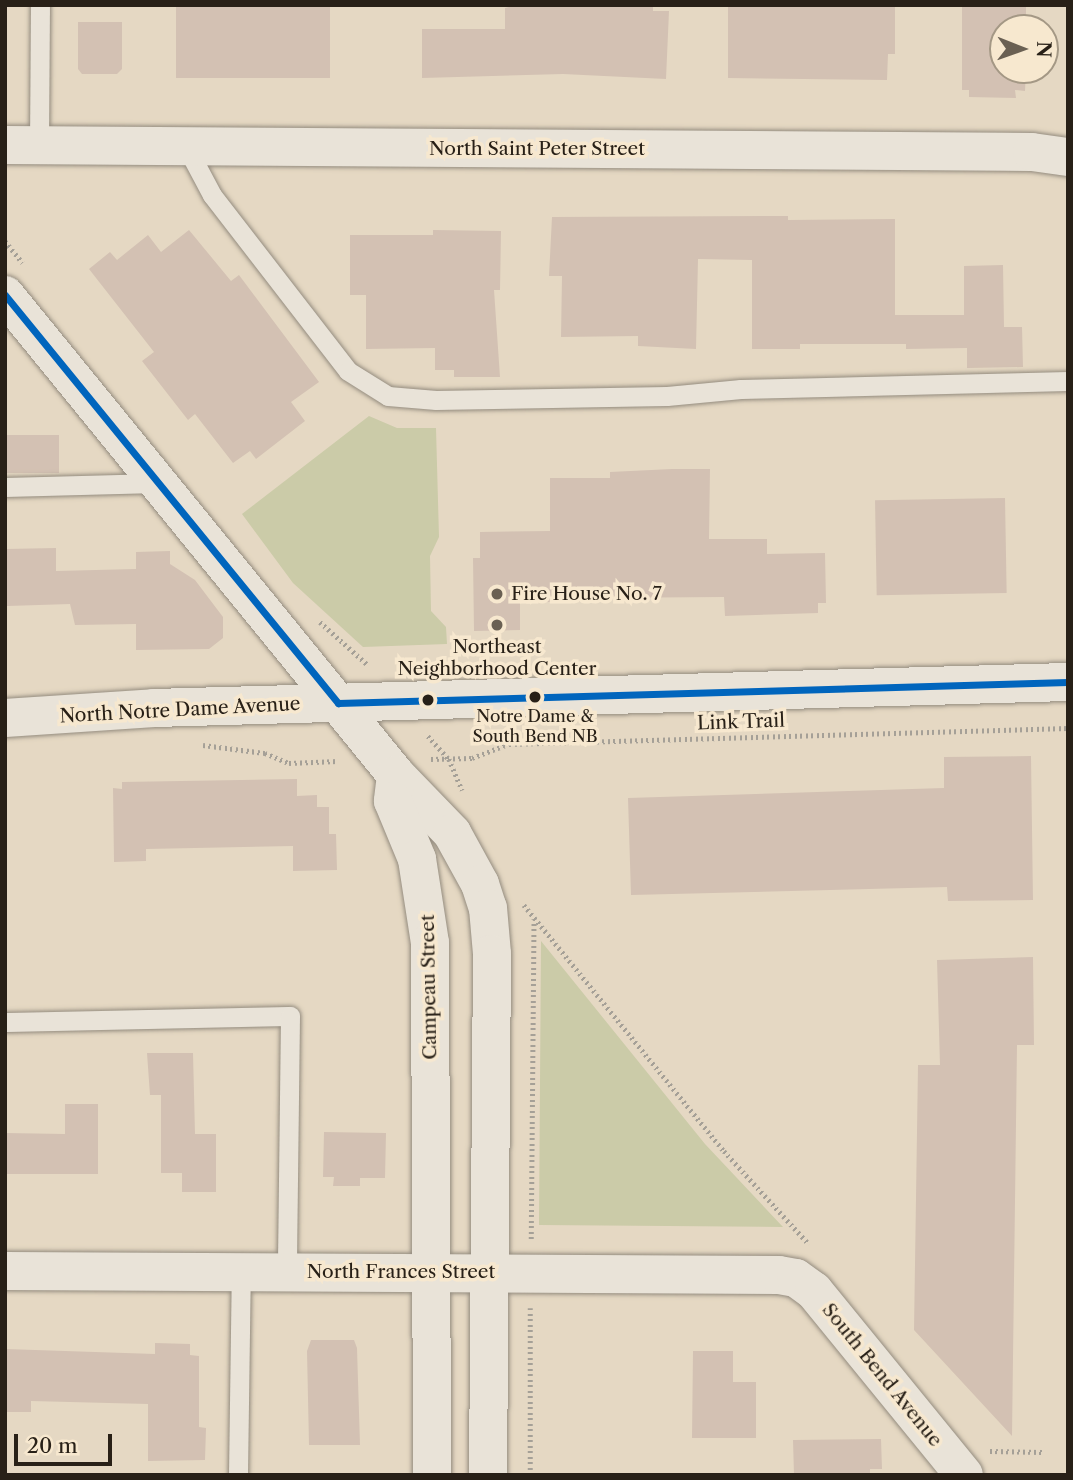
<!DOCTYPE html>
<style>
body{margin:0}
#map{position:relative;width:1073px;height:1480px;overflow:hidden;background:#e5d8c3;font-family:"Libre Caslon Text",serif}
div>[style]{position:absolute}
.green>*{inset:0;background:#cbcba8}
.building>*{inset:0;background:#d3c1b3;transform-origin:0 0}
.path>*{height:4.5px;margin-top:-2.25px;transform-origin:0;background:repeating-linear-gradient(90deg,#a5a097 0 2px,transparent 0 5.5px)}
.roads{filter:drop-shadow(0 0 2px #948c7f) drop-shadow(0 0 2px #948c7f)}
.service>*{height:19px;margin:-9.5px;padding:0 9.5px;transform-origin:9.5px;border-radius:9.5px;background:#e9e3d8}
.minor>*{height:38px;margin:-19px;padding:0 19px;transform-origin:19px;border-radius:19px;background:#e9e3d8}
.tertiary>*{height:38px;margin:-19px;padding:0 19px;transform-origin:19px;border-radius:19px;background:#e9e3d8}
.bus-1>*{height:7px;margin:-3.5px;padding:0 3.5px;transform-origin:3.5px;border-radius:3.5px;background:#0065bd}
.dots>*{width:19px;height:19px;translate:-50% -50%;box-sizing:border-box;border:4px solid #f7e8cf;border-radius:50%}
span{translate:-50% -50%;white-space:nowrap;text-align:center;line-height:1.15;-webkit-text-stroke:7px #f7e8cf;paint-order:stroke}
.bus-label{font-size:17px;color:#282017}
.street-label{font-size:19px;color:#282017}
.poi-label{font-size:19px;color:#282017}
.left{translate:0 -50%;text-align:left}
.frame{position:absolute;inset:0;border:7px solid #282017;pointer-events:none}
.north{position:absolute;left:989px;top:14px;width:70px;height:70px;box-sizing:border-box;background:#f7e8cf;border:2px solid #a49885;border-radius:50%;rotate:91deg;font-size:19px;font-weight:700;line-height:28px;text-align:center;color:#282017}
.north::after{content:'';display:block;margin:auto;width:24px;height:32px;background:#6a6053;clip-path:polygon(50% 0,100% 100%,50% 72%,0 100%)}
.scale{position:absolute;left:14px;top:1434px;width:98px;height:32px;box-sizing:border-box;border:4px solid #282017;border-top:0;padding-left:9px;font-size:21px;line-height:24px;white-space:nowrap;color:#282017;-webkit-text-stroke:5px #f7e8cf;paint-order:stroke}
</style>
<div id="map">
<div class="green">
<div style="clip-path:polygon(369px 416px,397px 428px,436px 428px,439px 537px,430px 556px,431px 611px,446px 627px,447px 644px,363px 647px,293px 583px,242px 514px)"></div>
<div style="clip-path:polygon(541px 941px,705px 1144px,783px 1227px,539px 1225px)"></div>
</div>
<div class="building">
<div style="left:176px;top:5px;width:154px;height:73px"></div>
<div style="clip-path:polygon(518px 5px,653px 5px,653px 11px,669px 11px,666px 79px,563px 74px,422px 78px,422px 29px,505px 29px,505px 8px)"></div>
<div style="clip-path:polygon(728px 5px,895px 5px,895px 54px,888px 54px,887px 80px,728px 78px)"></div>
<div style="clip-path:polygon(962px 5px,1026px 5px,1026px 28px,1003px 28px,1003px 70px,1026px 70px,1025px 91px,1015px 90px,1016px 98px,969px 97px,969px 90px,962px 90px)"></div>
<div style="clip-path:polygon(78px 22px,122px 22px,122px 69px,117px 74px,82px 74px,78px 69px)"></div>
<div style="clip-path:polygon(788px 216px,788px 220px,895px 219px,895px 315px,964px 315px,964px 266px,1003px 265px,1004px 327px,1022px 327px,1023px 367px,967px 368px,967px 348px,906px 349px,906px 344px,800px 344px,800px 349px,752px 349px,752px 260px,698px 259px,696px 349px,638px 346px,638px 336px,561px 337px,562px 276px,549px 276px,552px 217px)"></div>
<div style="clip-path:polygon(189px 230px,231px 281px,239px 275px,319px 382px,291px 402px,305px 421px,256px 459px,250px 451px,233px 463px,195px 414px,188px 420px,142px 361px,154px 352px,89px 269px,110px 252px,117px 260px,148px 235px,161px 252px)"></div>
<div style="clip-path:polygon(433px 230px,501px 231px,500px 290px,494px 290px,500px 377px,454px 377px,454px 370px,435px 370px,435px 348px,366px 349px,366px 295px,350px 295px,350px 235px,433px 235px)"></div>
<div style="left:5px;top:435px;width:54px;height:38px"></div>
<div style="clip-path:polygon(672px 469px,710px 469px,709px 539px,767px 539px,767px 554px,825px 553px,826px 603px,818px 603px,818px 613px,725px 616px,724px 597px,586px 598px,586px 602px,520px 602px,520px 630px,474px 631px,473px 558px,480px 558px,480px 532px,550px 531px,550px 478px,610px 478px,610px 472px)"></div>
<div style="left:1005px;top:498px;width:95px;height:130px;rotate:89deg"></div>
<div style="clip-path:polygon(56px 548px,56px 571px,136px 569px,136px 552px,170px 551px,170px 564px,195px 580px,223px 617px,223px 638px,209px 649px,136px 650px,136px 624px,75px 625px,70px 604px,7px 606px,6px 549px)"></div>
<div style="clip-path:polygon(1031px 756px,1033px 900px,948px 901px,947px 887px,631px 895px,628px 798px,944px 788px,944px 757px)"></div>
<div style="clip-path:polygon(297px 779px,297px 796px,317px 795px,317px 807px,329px 807px,329px 834px,336px 834px,337px 870px,293px 871px,293px 846px,146px 849px,146px 861px,114px 862px,113px 788px,122px 789px,122px 782px)"></div>
<div style="clip-path:polygon(1033px 957px,1034px 1045px,1017px 1045px,1012px 1436px,914px 1330px,918px 1065px,940px 1065px,937px 960px)"></div>
<div style="clip-path:polygon(147px 1053px,193px 1053px,195px 1134px,216px 1134px,216px 1192px,182px 1192px,182px 1173px,161px 1173px,161px 1095px,150px 1095px)"></div>
<div style="clip-path:polygon(65px 1104px,98px 1104px,98px 1174px,5px 1174px,5px 1133px,65px 1134px)"></div>
<div style="clip-path:polygon(324px 1132px,386px 1133px,385px 1178px,360px 1178px,360px 1186px,333px 1186px,334px 1177px,323px 1177px)"></div>
<div style="clip-path:polygon(311px 1340px,354px 1340px,357px 1348px,360px 1445px,309px 1445px,307px 1351px)"></div>
<div style="clip-path:polygon(155px 1343px,190px 1344px,190px 1355px,199px 1356px,199px 1427px,206px 1428px,205px 1460px,148px 1461px,148px 1404px,31px 1401px,31px 1412px,5px 1412px,5px 1349px,155px 1354px)"></div>
<div style="clip-path:polygon(693px 1351px,733px 1351px,733px 1382px,756px 1382px,756px 1438px,692px 1438px)"></div>
<div style="clip-path:polygon(881px 1439px,882px 1469px,870px 1469px,870px 1475px,794px 1475px,793px 1440px)"></div>
</div>
<div class="path">
<div style="left:5px;top:241px;width:28px;rotate:51deg"></div>
<div style="left:320px;top:622px;width:64px;rotate:41.9deg"></div>
<div style="left:428px;top:736px;width:31px;rotate:48deg"></div>
<div style="left:449px;top:759px;width:34px;rotate:67deg"></div>
<div style="left:203px;top:745px;width:63px;rotate:7.4deg"></div>
<div style="left:265px;top:753px;width:26px;rotate:23deg"></div>
<div style="left:289px;top:763px;width:49px;rotate:-2.3deg"></div>
<div style="left:431px;top:759px;width:41px;rotate:-1.4deg"></div>
<div style="left:472px;top:758px;width:40px;rotate:-21deg"></div>
<div style="left:509px;top:744px;width:559px;rotate:-1.64deg"></div>
<div style="left:524px;top:905px;width:317px;rotate:50.9deg"></div>
<div style="left:724px;top:1151px;width:126px;rotate:47.6deg"></div>
<div style="left:531px;top:1239px;width:320px;rotate:-89.5deg"></div>
<div style="left:990px;top:1451px;width:52px;rotate:1.1deg"></div>
<div style="left:530px;top:1475px;width:167px;rotate:-90deg"></div>
</div>
<div class="roads">
<div class="service">
<div style="left:39px;top:145px;width:140px;rotate:-89.6deg"></div>
<div style="left:187px;top:148px;width:53px;rotate:62deg"></div>
<div style="left:212px;top:195px;width:222px;rotate:52.3deg"></div>
<div style="left:348px;top:371px;width:47px;rotate:32deg"></div>
<div style="left:388px;top:396px;width:48px;rotate:4.8deg"></div>
<div style="left:436px;top:400px;width:231px;rotate:-1deg"></div>
<div style="left:667px;top:396px;width:74px;rotate:-5.4deg"></div>
<div style="left:741px;top:389px;width:327px;rotate:-1.4deg"></div>
<div style="left:5px;top:487px;width:152px;rotate:-1.5deg"></div>
<div style="left:5px;top:1022px;width:285px;rotate:-1.2deg"></div>
<div style="left:290px;top:1016px;width:256px;rotate:90.7deg"></div>
<div style="left:238px;top:1475px;width:203px;rotate:-89.2deg"></div>
</div>
<div class="minor">
<div style="left:5px;top:145px;width:1027px;rotate:0.39deg"></div>
<div style="left:1032px;top:152px;width:36px;rotate:8deg"></div>
<div style="left:5px;top:718px;width:149px;rotate:-3.8deg"></div>
<div style="left:154px;top:708px;width:914px;rotate:-1.63deg"></div>
<div style="left:5px;top:1271px;width:774px;rotate:0.3deg"></div>
<div style="left:779px;top:1275px;width:17px;rotate:10deg"></div>
<div style="left:796px;top:1278px;width:22px;rotate:36deg"></div>
<div style="left:814px;top:1291px;width:237px;rotate:50.8deg"></div>
</div>
<div class="tertiary">
<div style="left:5px;top:295px;width:619px;rotate:50.83deg"></div>
<div style="left:396px;top:775px;width:81px;rotate:46deg"></div>
<div style="left:452px;top:833px;width:58px;rotate:61.2deg"></div>
<div style="left:480px;top:884px;width:25px;rotate:72deg"></div>
<div style="left:488px;top:908px;width:46px;rotate:85deg"></div>
<div style="left:492px;top:954px;width:521px;rotate:90.44deg"></div>
<div style="left:396px;top:775px;width:26px;rotate:97deg"></div>
<div style="left:393px;top:801px;width:63px;rotate:67.5deg"></div>
<div style="left:417px;top:859px;width:85px;rotate:81.2deg"></div>
<div style="left:430px;top:943px;width:532px;rotate:89.78deg"></div>
</div>
</div>
<div class="bus-1">
<div style="left:5px;top:295px;width:527px;rotate:50.78deg"></div>
<div style="left:338px;top:703px;width:730px;rotate:-1.65deg"></div>
</div>
<div class="dots">
<div style="left:497px;top:594px;background:#6a6053"></div>
<div style="left:497px;top:625px;background:#6a6053"></div>
<div style="left:535px;top:697px;background:#282017"></div>
<div style="left:428px;top:700px;background:#282017"></div>
</div>
<div class="bus-label">
<span style="left:535px;top:727px">Notre Dame &amp;<br>South Bend NB</span>
</div>
<div class="street-label">
<span style="left:537px;top:149px">North Saint Peter Street</span>
<span style="left:180px;top:710px;rotate:-3deg">North Notre Dame Avenue</span>
<span style="left:741px;top:722px;rotate:-2deg">Link Trail</span>
<span style="left:429px;top:987px;rotate:-91deg">Campeau Street</span>
<span style="left:401px;top:1272px">North Frances Street</span>
<span style="left:882px;top:1375px;rotate:51deg">South Bend Avenue</span>
</div>
<div class="poi-label">
<span class="left" style="left:511px;top:594px">Fire House No. 7</span>
<span style="left:497px;top:658px">Northeast<br>Neighborhood Center</span>
</div>
<div class="frame"></div>
<div class="north">N</div>
<div class="scale">20 m</div>
</div>
